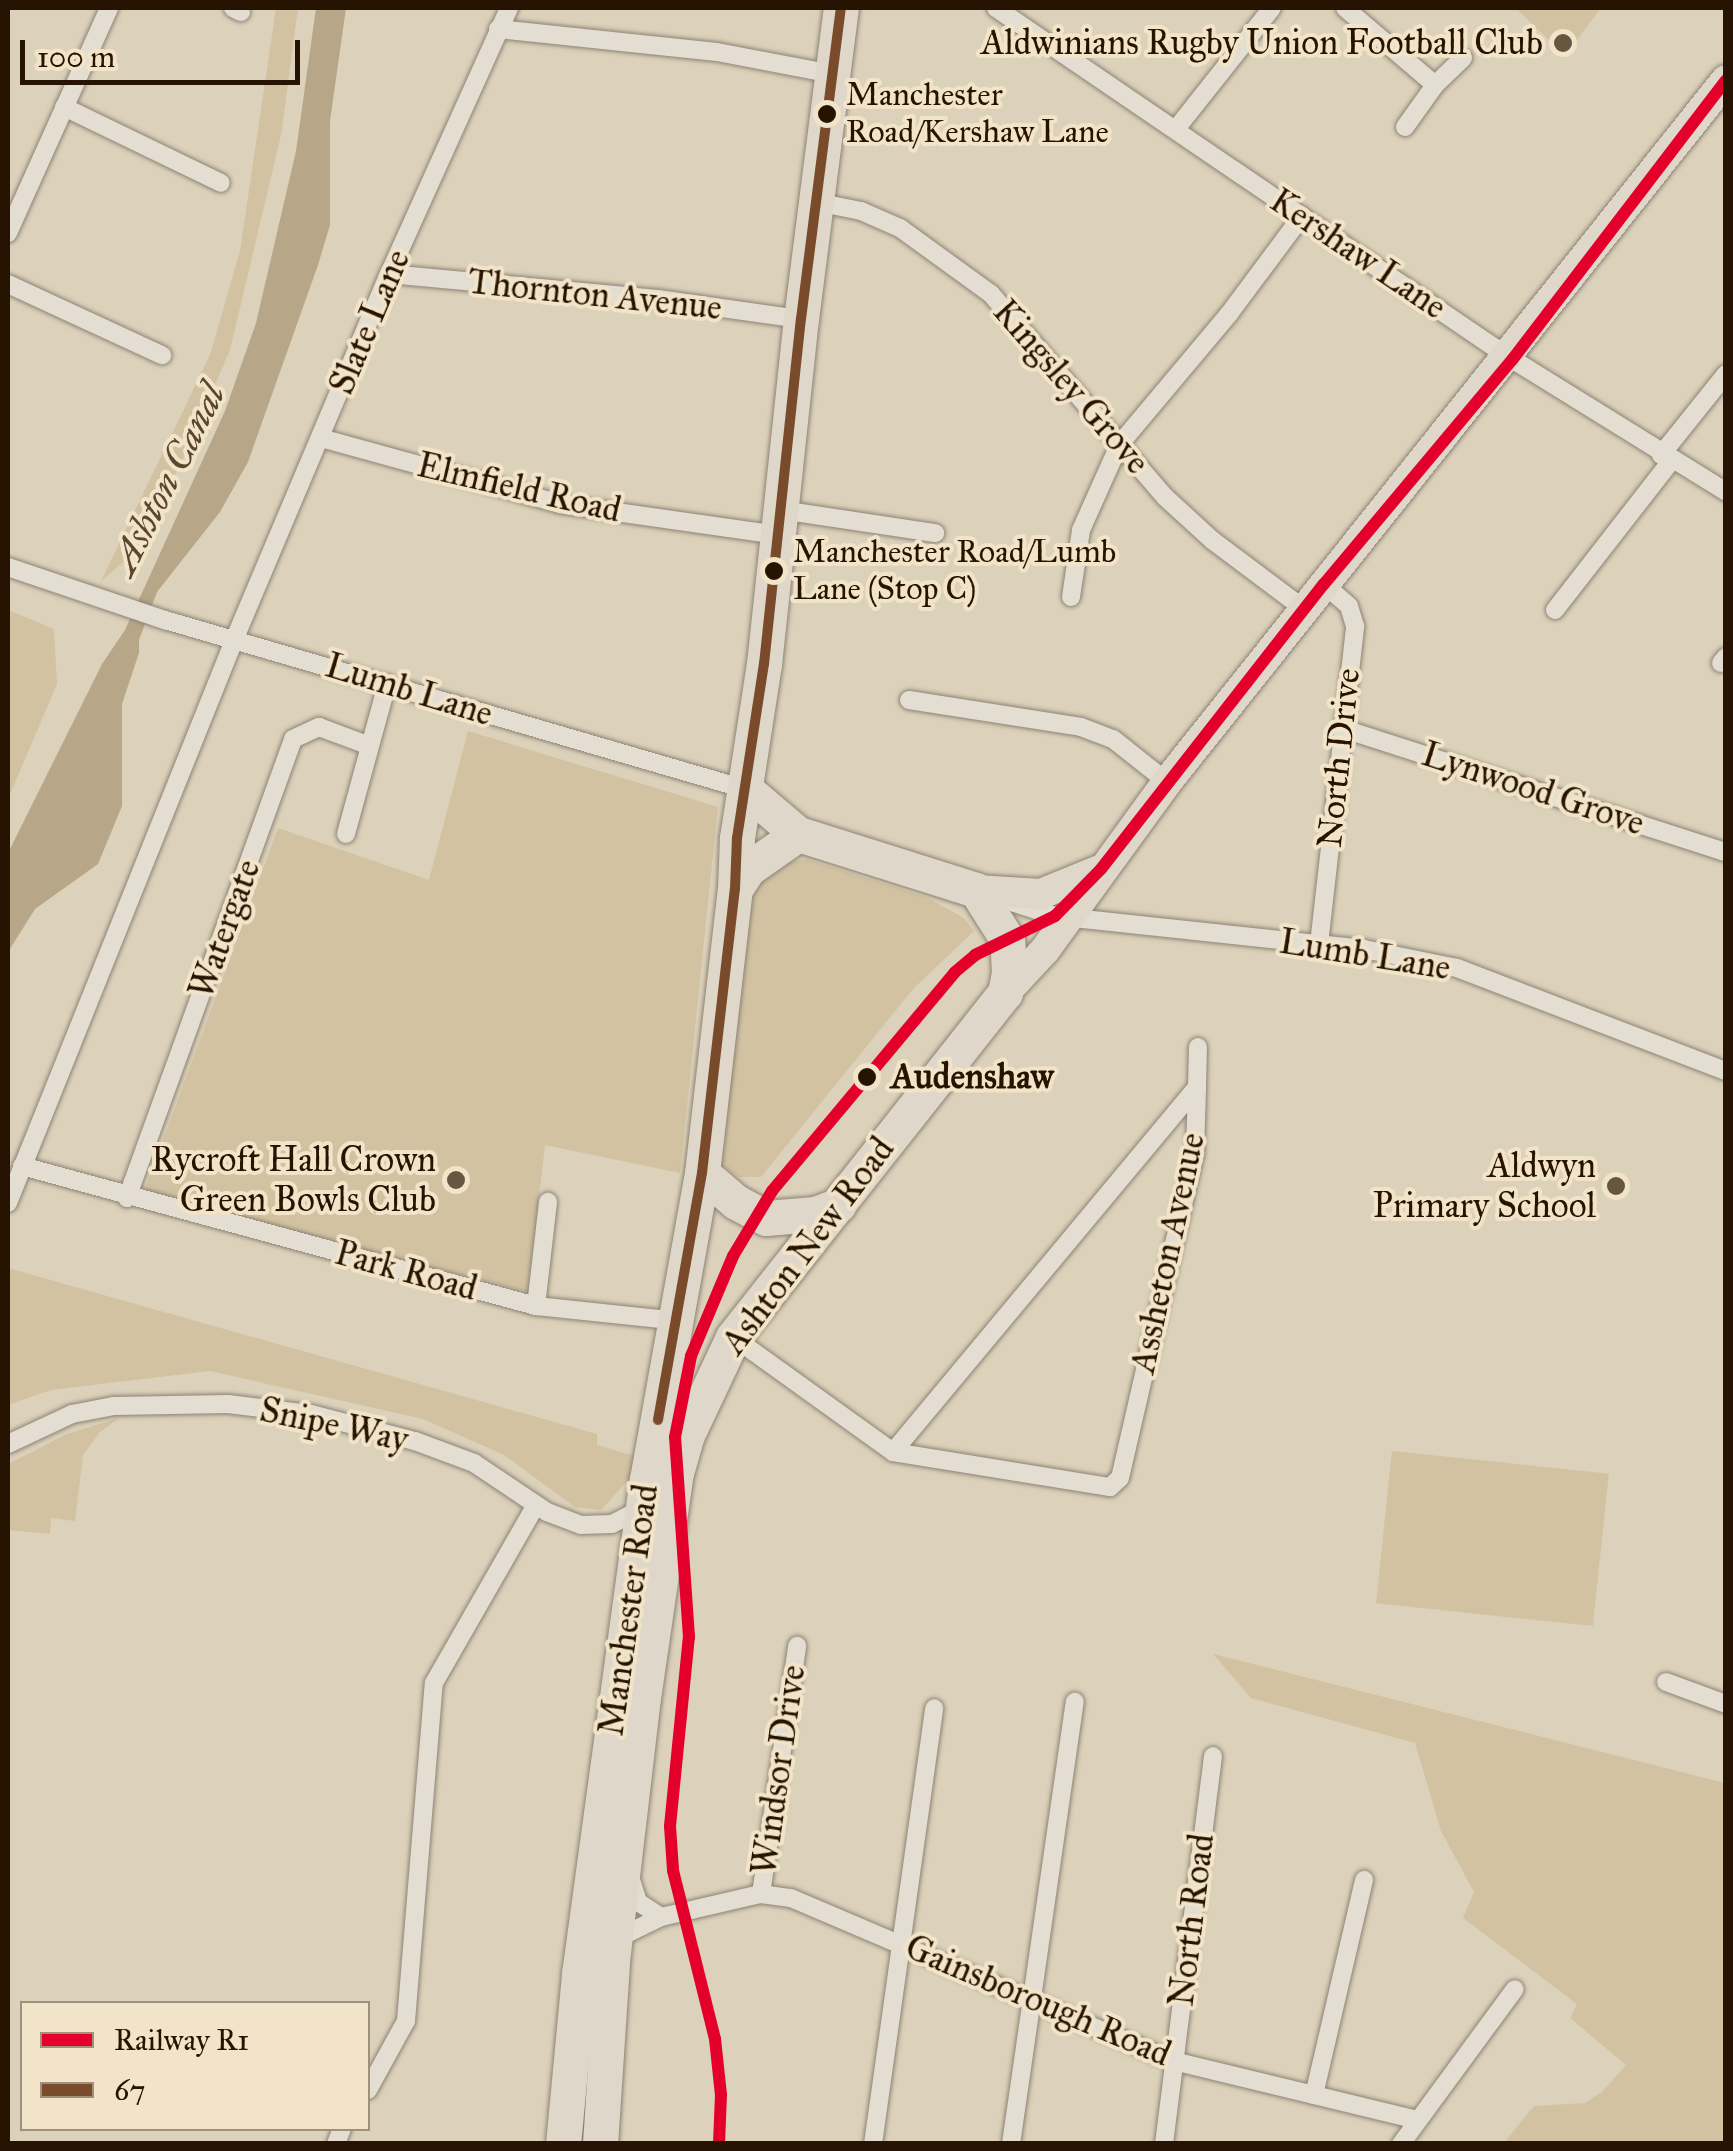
<!DOCTYPE html>
<style>
body{margin:0}
#map{position:relative;width:1733px;height:2151px;overflow:hidden;background:#dcd1ba;font-family:"IM FELL Great Primer",serif}
div>[style]{position:absolute}
.green>*{inset:0;background:#d2c2a2;transform-origin:0 0}
.water>*{inset:0;background:#b8a688}
.roads{filter:drop-shadow(0 0 2px #8c8374) drop-shadow(0 0 2px #8c8374)}
.street>*{height:18px;margin:-9px;padding:0 9px;transform-origin:9px;border-radius:9px;background:#e3ddd2}
.primary>*{height:30px;margin:-15px;padding:0 15px;transform-origin:15px;border-radius:15px;background:#ded7ca}
.highway>*{height:35px;margin:-17.5px;padding:0 17.5px;transform-origin:17.5px;border-radius:17.5px;background:#ded7ca}
.bus-1>*{height:10px;margin:-5px;padding:0 5px;transform-origin:5px;border-radius:5px;background:#7a4b2a}
.rail-1>*{height:12px;margin:-6px;padding:0 6px;transform-origin:6px;border-radius:6px;background:#e4002b}
.dots>*{width:28px;height:28px;translate:-50% -50%;box-sizing:border-box;border:5px solid #f1e4c9;border-radius:50%}
span{translate:-50% -50%;white-space:nowrap;text-align:center;line-height:1.15;-webkit-text-stroke:8px #f1e4c9;paint-order:stroke}
.bus-label{font-size:32px;color:#271301}
.left{translate:0 -50%;text-align:left}
.poi-label{font-size:35px;color:#271301}
.right{translate:-100% -50%;text-align:right}
.street-label{font-size:35px;color:#271301}
.stop-label{font-size:35px;color:#271301;font-weight:700}
.water-label{font-size:38px;color:#5b472e;font-style:italic}
.frame{position:absolute;inset:0;border:10px solid #271301;pointer-events:none}
.legend{position:absolute;left:20px;top:2001px;width:350px;height:130px;box-sizing:border-box;background:#f1e4c9;border:2px solid #a09079;margin:0;padding:12px 18px;list-style:none;font-size:30px;color:#271301}
.legend li{display:flex;align-items:center;gap:20px;height:50px}
.legend b{width:50px;border:2px solid #a09079}
.scale{position:absolute;left:20px;top:40px;width:280px;height:45px;box-sizing:border-box;border:5px solid #271301;border-top:0;padding-left:12px;font-size:30px;line-height:35px;white-space:nowrap;color:#271301;-webkit-text-stroke:8px #f1e4c9;paint-order:stroke}
</style>
<div id="map">
<div class="green">
<div style="clip-path:polygon(276px 8px,298px 8px,281px 135px,230px 350px,182px 461px,134px 553px,101px 581px,210px 355px,240px 251px)"></div>
<div style="clip-path:polygon(1516px 8px,1601px 8px,1565px 56px)"></div>
<div style="clip-path:polygon(8px 610px,54px 629px,57px 684px,8px 799px)"></div>
<div style="clip-path:polygon(468px 731px,718px 807px,680px 1173px,545px 1145px,528px 1292px,144px 1192px,278px 828px,429px 880px)"></div>
<div style="clip-path:polygon(806px 859px,926px 897px,964px 918px,974px 931px,913px 989px,761px 1177px,738px 1177px,718px 1162px,747px 898px,757px 878px,782px 863px)"></div>
<div style="clip-path:polygon(8px 1268px,597px 1434px,597px 1445px,637px 1457px,633px 1475px,601px 1510px,575px 1507px,504px 1455px,423px 1419px,210px 1371px,51px 1390px,8px 1405px)"></div>
<div style="clip-path:polygon(119px 1418px,100px 1432px,83px 1455px,75px 1521px,51px 1518px,50px 1534px,8px 1530px,8px 1464px,67px 1434px)"></div>
<div style="left:1392px;top:1451px;width:218px;height:153px;rotate:6deg"></div>
<div style="clip-path:polygon(1213px 1654px,1725px 1783px,1725px 2143px,1504px 2143px,1534px 2106px,1585px 2103px,1602px 2092px,1626px 2065px,1570px 2018px,1577px 2004px,1463px 1918px,1474px 1892px,1441px 1831px,1415px 1743px,1251px 1698px)"></div>
</div>
<div class="water">
<div style="clip-path:polygon(316px 8px,346px 8px,330px 121px,330px 225px,318px 265px,248px 462px,220px 512px,157px 592px,139px 640px,139px 653px,122px 704px,122px 806px,98px 864px,35px 909px,8px 952px,8px 853px,102px 664px,125px 630px,225px 411px,256px 323px,296px 151px)"></div>
</div>
<div class="roads">
<div class="street">
<div style="left:233px;top:8px;width:9px;rotate:27deg"></div>
<div style="left:996px;top:8px;width:618px;rotate:34.26deg"></div>
<div style="left:1507px;top:356px;width:258px;rotate:31.8deg"></div>
<div style="left:1345px;top:8px;width:118px;rotate:40.5deg"></div>
<div style="left:1435px;top:85px;width:39px;rotate:-44deg"></div>
<div style="left:498px;top:29px;width:220px;rotate:6deg"></div>
<div style="left:717px;top:52px;width:117px;rotate:10.8deg"></div>
<div style="left:64px;top:107px;width:174px;rotate:25.8deg"></div>
<div style="left:1405px;top:127px;width:52px;rotate:-54.5deg"></div>
<div style="left:1176px;top:129px;width:154px;rotate:-51.6deg"></div>
<div style="left:816px;top:202px;width:46px;rotate:11.3deg"></div>
<div style="left:861px;top:211px;width:43px;rotate:23.6deg"></div>
<div style="left:900px;top:228px;width:112px;rotate:36deg"></div>
<div style="left:991px;top:294px;width:267px;rotate:49.4deg"></div>
<div style="left:1165px;top:497px;width:64px;rotate:42.5deg"></div>
<div style="left:1212px;top:540px;width:115px;rotate:36.9deg"></div>
<div style="left:8px;top:233px;width:247px;rotate:-65.8deg"></div>
<div style="left:389px;top:274px;width:270px;rotate:5.3deg"></div>
<div style="left:658px;top:299px;width:144px;rotate:8deg"></div>
<div style="left:8px;top:284px;width:170px;rotate:24.8deg"></div>
<div style="left:321px;top:438px;width:248px;rotate:15.4deg"></div>
<div style="left:560px;top:504px;width:220px;rotate:8.1deg"></div>
<div style="left:1661px;top:455px;width:104px;rotate:-51.3deg"></div>
<div style="left:781px;top:510px;width:156px;rotate:8.5deg"></div>
<div style="left:8px;top:567px;width:166px;rotate:18.7deg"></div>
<div style="left:165px;top:620px;width:604px;rotate:16.25deg"></div>
<div style="left:1071px;top:597px;width:68px;rotate:-81.5deg"></div>
<div style="left:1081px;top:530px;width:93px;rotate:-65.9deg"></div>
<div style="left:1119px;top:445px;width:171px;rotate:-50deg"></div>
<div style="left:1229px;top:314px;width:122px;rotate:-53.3deg"></div>
<div style="left:1555px;top:610px;width:189px;rotate:-52.1deg"></div>
<div style="left:1721px;top:663px;width:8px;rotate:-50deg"></div>
<div style="left:909px;top:700px;width:174px;rotate:8.9deg"></div>
<div style="left:1081px;top:727px;width:34px;rotate:21deg"></div>
<div style="left:1113px;top:739px;width:69px;rotate:38.5deg"></div>
<div style="left:1341px;top:728px;width:404px;rotate:17.9deg"></div>
<div style="left:346px;top:834px;width:156px;rotate:-74.7deg"></div>
<div style="left:1002px;top:899px;width:56px;rotate:17.8deg"></div>
<div style="left:1055px;top:916px;width:311px;rotate:6.1deg"></div>
<div style="left:1364px;top:949px;width:95px;rotate:11.5deg"></div>
<div style="left:1457px;top:968px;width:288px;rotate:21deg"></div>
<div style="left:1319px;top:944px;width:320px;rotate:-83.5deg"></div>
<div style="left:1355px;top:626px;width:21px;rotate:-107deg"></div>
<div style="left:1349px;top:606px;width:33px;rotate:-139deg"></div>
<div style="left:1197px;top:1087px;width:40px;rotate:-88.6deg"></div>
<div style="left:22px;top:1166px;width:533px;rotate:15.24deg"></div>
<div style="left:536px;top:1306px;width:143px;rotate:6deg"></div>
<div style="left:127px;top:1198px;width:488px;rotate:-70.1deg"></div>
<div style="left:293px;top:739px;width:29px;rotate:-25deg"></div>
<div style="left:319px;top:727px;width:54px;rotate:20.4deg"></div>
<div style="left:8px;top:1203px;width:609px;rotate:-68.11deg"></div>
<div style="left:235px;top:638px;width:395px;rotate:-67.1deg"></div>
<div style="left:389px;top:274px;width:292px;rotate:-65.7deg"></div>
<div style="left:536px;top:1306px;width:105px;rotate:-83.4deg"></div>
<div style="left:733px;top:1337px;width:197px;rotate:35.7deg"></div>
<div style="left:893px;top:1452px;width:220px;rotate:9.2deg"></div>
<div style="left:1110px;top:1487px;width:13px;rotate:-42deg"></div>
<div style="left:1120px;top:1478px;width:335px;rotate:-77deg"></div>
<div style="left:1195px;top:1152px;width:65px;rotate:-88.2deg"></div>
<div style="left:1197px;top:1087px;width:475px;rotate:129.8deg"></div>
<div style="left:8px;top:1444px;width:71px;rotate:-25.1deg"></div>
<div style="left:72px;top:1414px;width:43px;rotate:-10.8deg"></div>
<div style="left:114px;top:1406px;width:114px;rotate:-1deg"></div>
<div style="left:228px;top:1404px;width:84px;rotate:6.9deg"></div>
<div style="left:311px;top:1414px;width:107px;rotate:14.6deg"></div>
<div style="left:415px;top:1441px;width:63px;rotate:20.4deg"></div>
<div style="left:474px;top:1463px;width:88px;rotate:33.9deg"></div>
<div style="left:547px;top:1512px;width:36px;rotate:21deg"></div>
<div style="left:581px;top:1525px;width:31px;rotate:-2deg"></div>
<div style="left:612px;top:1524px;width:35px;rotate:-27deg"></div>
<div style="left:1666px;top:1682px;width:64px;rotate:20.1deg"></div>
<div style="left:630px;top:1877px;width:26px;rotate:72deg"></div>
<div style="left:638px;top:1902px;width:27px;rotate:33deg"></div>
<div style="left:761px;top:1894px;width:251px;rotate:-81.7deg"></div>
<div style="left:614px;top:1940px;width:52px;rotate:-26.1deg"></div>
<div style="left:661px;top:1917px;width:103px;rotate:-13deg"></div>
<div style="left:761px;top:1894px;width:30px;rotate:8deg"></div>
<div style="left:791px;top:1898px;width:416px;rotate:23.1deg"></div>
<div style="left:1174px;top:2061px;width:251px;rotate:13.6deg"></div>
<div style="left:368px;top:2090px;width:79px;rotate:-61.2deg"></div>
<div style="left:406px;top:2021px;width:339px;rotate:-85.3deg"></div>
<div style="left:434px;top:1683px;width:205px;rotate:-60.2deg"></div>
<div style="left:1314px;top:2095px;width:221px;rotate:-76.9deg"></div>
<div style="left:336px;top:2144px;width:17px;rotate:-69deg"></div>
<div style="left:873px;top:2144px;width:440px;rotate:-82deg"></div>
<div style="left:1011px;top:2144px;width:447px;rotate:-81.8deg"></div>
<div style="left:1164px;top:2144px;width:391px;rotate:-82.8deg"></div>
<div style="left:1401px;top:2144px;width:192px;rotate:-53.7deg"></div>
</div>
<div class="primary">
<div style="left:976px;top:890px;width:65px;rotate:3.5deg"></div>
<div style="left:1041px;top:894px;width:61px;rotate:-22.3deg"></div>
<div style="left:1005px;top:993px;width:59px;rotate:-47.1deg"></div>
<div style="left:1045px;top:950px;width:208px;rotate:-54deg"></div>
<div style="left:1167px;top:782px;width:897px;rotate:-51.47deg"></div>
</div>
<div class="highway">
<div style="left:735px;top:889px;width:24px;rotate:-57deg"></div>
<div style="left:748px;top:869px;width:61px;rotate:-35deg"></div>
<div style="left:702px;top:1173px;width:45px;rotate:40.5deg"></div>
<div style="left:736px;top:1202px;width:34px;rotate:28deg"></div>
<div style="left:766px;top:1218px;width:49px;rotate:-4.7deg"></div>
<div style="left:815px;top:1214px;width:25px;rotate:-21deg"></div>
<div style="left:563px;top:2144px;width:171px;rotate:-84.6deg"></div>
<div style="left:579px;top:1974px;width:500px;rotate:-82.2deg"></div>
<div style="left:647px;top:1479px;width:311px;rotate:-79.8deg"></div>
<div style="left:702px;top:1173px;width:286px;rotate:-83.4deg"></div>
<div style="left:735px;top:889px;width:51px;rotate:-87.8deg"></div>
<div style="left:737px;top:838px;width:176px;rotate:-81.2deg"></div>
<div style="left:764px;top:664px;width:347px;rotate:-83.9deg"></div>
<div style="left:801px;top:319px;width:314px;rotate:-82.7deg"></div>
<div style="left:600px;top:2144px;width:183px;rotate:-86.2deg"></div>
<div style="left:612px;top:1961px;width:265px;rotate:-83.3deg"></div>
<div style="left:643px;top:1698px;width:227px;rotate:-81.7deg"></div>
<div style="left:676px;top:1473px;width:37px;rotate:-74deg"></div>
<div style="left:686px;top:1437px;width:110px;rotate:-64.8deg"></div>
<div style="left:733px;top:1337px;width:439px;rotate:-51.7deg"></div>
<div style="left:1005px;top:993px;width:20px;rotate:-79deg"></div>
<div style="left:1009px;top:973px;width:34px;rotate:-93deg"></div>
<div style="left:1007px;top:939px;width:58px;rotate:-122.3deg"></div>
<div style="left:976px;top:890px;width:187px;rotate:-162.5deg"></div>
<div style="left:798px;top:834px;width:70px;rotate:-139.7deg"></div>
</div>
</div>
<div class="bus-1">
<div style="left:658px;top:1420px;width:251px;rotate:-79.9deg"></div>
<div style="left:702px;top:1173px;width:286px;rotate:-83.4deg"></div>
<div style="left:735px;top:889px;width:51px;rotate:-87.8deg"></div>
<div style="left:737px;top:838px;width:176px;rotate:-81.2deg"></div>
<div style="left:764px;top:664px;width:347px;rotate:-83.9deg"></div>
<div style="left:801px;top:319px;width:314px;rotate:-82.7deg"></div>
</div>
<div class="rail-1">
<div style="left:719px;top:2144px;width:49px;rotate:-87.7deg"></div>
<div style="left:721px;top:2095px;width:56px;rotate:-96.1deg"></div>
<div style="left:715px;top:2039px;width:174px;rotate:-104deg"></div>
<div style="left:673px;top:1870px;width:44px;rotate:-93.9deg"></div>
<div style="left:670px;top:1826px;width:190px;rotate:-84.3deg"></div>
<div style="left:689px;top:1637px;width:200px;rotate:-94deg"></div>
<div style="left:675px;top:1437px;width:83px;rotate:-78.8deg"></div>
<div style="left:691px;top:1356px;width:108px;rotate:-67.2deg"></div>
<div style="left:733px;top:1256px;width:76px;rotate:-59deg"></div>
<div style="left:772px;top:1191px;width:285px;rotate:-50.1deg"></div>
<div style="left:955px;top:972px;width:26px;rotate:-40deg"></div>
<div style="left:975px;top:955px;width:89px;rotate:-26deg"></div>
<div style="left:1055px;top:916px;width:66px;rotate:-45.6deg"></div>
<div style="left:1101px;top:869px;width:362px;rotate:-52deg"></div>
<div style="left:1324px;top:584px;width:292px;rotate:-50deg"></div>
<div style="left:1512px;top:360px;width:352px;rotate:-52.6deg"></div>
</div>
<div class="dots">
<div style="left:1563px;top:43px;background:#665642"></div>
<div style="left:827px;top:114px;background:#271301"></div>
<div style="left:774px;top:571px;background:#271301"></div>
<div style="left:867px;top:1077px;background:#271301"></div>
<div style="left:456px;top:1180px;background:#665642"></div>
<div style="left:1616px;top:1186px;background:#665642"></div>
</div>
<div class="bus-label">
<span class="left" style="left:846px;top:114px">Manchester<br>Road/Kershaw Lane</span>
<span class="left" style="left:793px;top:571px">Manchester Road/Lumb<br>Lane (Stop C)</span>
</div>
<div class="poi-label">
<span class="right" style="left:1543px;top:43px">Aldwinians Rugby Union Football Club</span>
<span class="right" style="left:436px;top:1180px">Rycroft Hall Crown<br>Green Bowls Club</span>
<span class="right" style="left:1596px;top:1186px">Aldwyn<br>Primary School</span>
</div>
<div class="street-label">
<span style="left:1358px;top:254px;rotate:34deg">Kershaw Lane</span>
<span style="left:595px;top:295px;rotate:6deg">Thornton Avenue</span>
<span style="left:370px;top:322px;rotate:-67deg">Slate Lane</span>
<span style="left:1071px;top:387px;rotate:49deg">Kingsley Grove</span>
<span style="left:519px;top:488px;rotate:13deg">Elmfield Road</span>
<span style="left:409px;top:690px;rotate:17deg">Lumb Lane</span>
<span style="left:1339px;top:758px;rotate:-84deg">North Drive</span>
<span style="left:1533px;top:789px;rotate:18deg">Lynwood Grove</span>
<span style="left:225px;top:929px;rotate:-70deg">Watergate</span>
<span style="left:1365px;top:955px;rotate:9deg">Lumb Lane</span>
<span style="left:808px;top:1246px;rotate:-53deg">Ashton New Road</span>
<span style="left:1168px;top:1253px;rotate:-78deg">Assheton Avenue</span>
<span style="left:406px;top:1271px;rotate:15deg">Park Road</span>
<span style="left:334px;top:1425px;rotate:12deg">Snipe Way</span>
<span style="left:629px;top:1610px;rotate:-82deg">Manchester Road</span>
<span style="left:779px;top:1770px;rotate:-82deg">Windsor Drive</span>
<span style="left:1192px;top:1920px;rotate:-83deg">North Road</span>
<span style="left:1038px;top:2001px;rotate:23deg">Gainsborough Road</span>
</div>
<div class="stop-label">
<span class="left" style="left:891px;top:1077px">Audenshaw</span>
</div>
<div class="water-label">
<span style="left:168px;top:479px;rotate:-63deg">Ashton Canal</span>
</div>
<div class="frame"></div>
<ul class="legend">
<li><b style="height:12px;background:#e4002b"></b>Railway R1</li>
<li><b style="height:12px;background:#7a4b2a"></b>67</li>
</ul>
<div class="scale">100 m</div>
</div>
